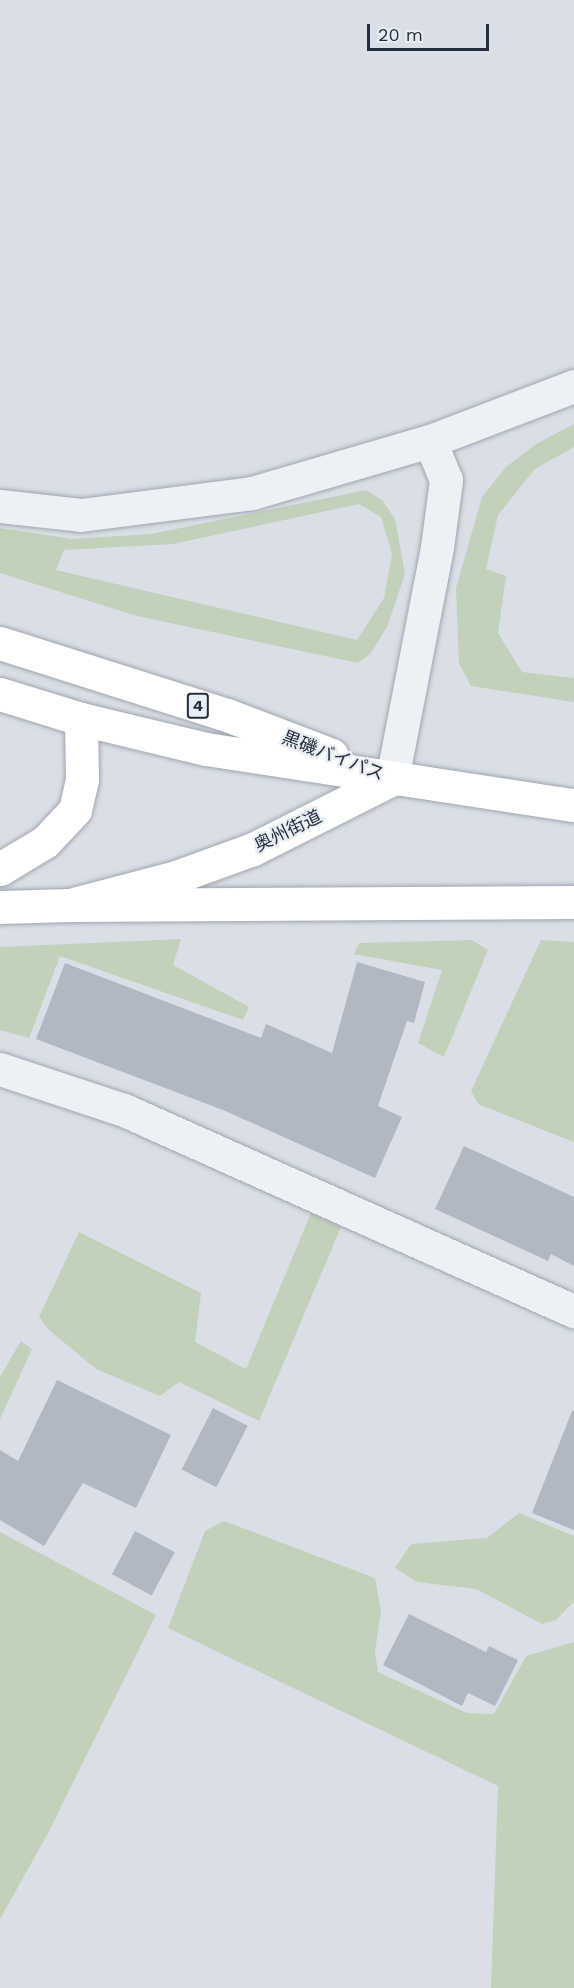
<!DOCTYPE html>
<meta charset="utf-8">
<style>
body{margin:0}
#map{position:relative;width:574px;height:1988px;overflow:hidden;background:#dadfe7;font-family:"Work Sans","Noto Sans JP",sans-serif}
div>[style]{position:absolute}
.green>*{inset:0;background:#c1d1ba}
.building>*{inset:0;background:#b1b8c4;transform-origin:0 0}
.roads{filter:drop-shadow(0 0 2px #9fa6b1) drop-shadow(0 0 2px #9fa6b1)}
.minor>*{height:33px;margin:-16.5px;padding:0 16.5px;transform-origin:16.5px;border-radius:16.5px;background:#edf0f5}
.major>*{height:33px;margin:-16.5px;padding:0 16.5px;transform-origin:16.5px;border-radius:16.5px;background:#fff}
.highway>*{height:33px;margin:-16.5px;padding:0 16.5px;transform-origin:16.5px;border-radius:16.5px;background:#fff}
span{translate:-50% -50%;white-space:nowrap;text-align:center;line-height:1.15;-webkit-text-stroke:4.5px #e9eef4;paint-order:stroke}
.shield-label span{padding:2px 4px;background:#e9eef4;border:2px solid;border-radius:4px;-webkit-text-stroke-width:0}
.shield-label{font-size:16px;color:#232d3e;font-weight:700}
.street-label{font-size:18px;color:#232d3e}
.scale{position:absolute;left:367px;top:24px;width:122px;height:27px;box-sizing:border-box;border:3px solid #232d3e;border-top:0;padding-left:8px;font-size:18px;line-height:21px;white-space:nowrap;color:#232d3e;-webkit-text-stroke:4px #e9eef4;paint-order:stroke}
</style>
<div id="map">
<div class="green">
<div style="clip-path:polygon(574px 424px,574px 447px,535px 469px,498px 515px,486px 569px,506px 576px,498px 633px,522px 672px,574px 678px,574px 702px,471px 686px,459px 663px,456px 588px,482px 497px,506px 467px,536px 444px)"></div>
<div style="clip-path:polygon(evenodd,366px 490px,382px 500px,395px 519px,405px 574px,387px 627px,371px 653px,358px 663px,137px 616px,0 573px,0 528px,72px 539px,151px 534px,366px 490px,359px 504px,381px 517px,392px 554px,384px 598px,357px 640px,56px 570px,64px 550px,173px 544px,359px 504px)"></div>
<div style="clip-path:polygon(181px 939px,173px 965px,249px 1007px,243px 1020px,60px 956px,29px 1038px,0 1030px,0 947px)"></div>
<div style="clip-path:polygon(472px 940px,488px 950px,444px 1057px,418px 1043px,442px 970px,354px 954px,359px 943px)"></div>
<div style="clip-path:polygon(541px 940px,574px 942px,574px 1142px,478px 1104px,471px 1091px)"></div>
<div style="clip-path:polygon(311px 1213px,341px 1227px,259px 1421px,179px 1382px,160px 1396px,96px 1369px,49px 1330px,39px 1317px,79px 1232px,201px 1293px,195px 1342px,246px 1369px)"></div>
<div style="clip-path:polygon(21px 1341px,32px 1349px,0 1419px,0 1377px)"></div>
<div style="clip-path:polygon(519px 1513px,574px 1536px,574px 1601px,556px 1620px,542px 1624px,476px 1589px,417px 1582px,395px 1568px,411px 1544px,487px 1538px)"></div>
<div style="clip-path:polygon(224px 1521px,375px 1578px,381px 1611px,375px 1652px,378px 1672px,467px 1713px,494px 1714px,526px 1656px,574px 1642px,574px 1988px,491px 1988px,498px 1786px,168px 1628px,205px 1531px)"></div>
<div style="clip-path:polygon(0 1532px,156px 1615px,47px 1835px,0 1919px)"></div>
</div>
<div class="building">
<div style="clip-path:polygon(357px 962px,425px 982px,414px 1023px,407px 1021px,378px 1106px,402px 1117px,375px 1178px,223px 1110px,36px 1039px,65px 963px,261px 1038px,266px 1024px,332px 1053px)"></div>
<div style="clip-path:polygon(464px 1146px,574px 1197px,574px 1266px,551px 1254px,548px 1261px,435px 1209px)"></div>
<div style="clip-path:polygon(57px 1380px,171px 1435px,136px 1508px,83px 1483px,44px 1546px,0 1520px,0 1450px,18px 1461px)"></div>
<div style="left:213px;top:1408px;width:39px;height:69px;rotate:27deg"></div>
<div style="clip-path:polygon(572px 1411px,574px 1411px,574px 1530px,532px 1513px)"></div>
<div style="left:135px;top:1531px;width:45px;height:49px;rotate:28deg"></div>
<div style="clip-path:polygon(409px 1614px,486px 1652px,489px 1646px,518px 1660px,495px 1706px,468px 1693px,462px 1706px,383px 1665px)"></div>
</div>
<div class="roads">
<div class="minor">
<div style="left:0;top:506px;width:81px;rotate:6.3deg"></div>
<div style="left:81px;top:515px;width:172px;rotate:-7.3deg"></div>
<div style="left:252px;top:493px;width:185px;rotate:-16.3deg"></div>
<div style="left:430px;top:441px;width:154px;rotate:-20.9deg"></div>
<div style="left:392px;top:779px;width:236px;rotate:-79deg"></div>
<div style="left:437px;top:547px;width:68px;rotate:-82.3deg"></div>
<div style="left:446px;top:480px;width:42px;rotate:-112.3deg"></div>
<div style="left:0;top:1069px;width:131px;rotate:18.3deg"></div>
<div style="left:124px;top:1110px;width:493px;rotate:24.1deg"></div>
</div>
<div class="major">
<div style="left:0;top:869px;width:52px;rotate:-31deg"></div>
<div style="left:45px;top:842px;width:44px;rotate:-46.8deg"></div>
<div style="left:75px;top:810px;width:32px;rotate:-77deg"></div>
<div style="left:82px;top:779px;width:60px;rotate:-91deg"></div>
<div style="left:70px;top:905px;width:504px;rotate:-0.34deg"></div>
<div style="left:0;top:907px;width:70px;rotate:-1.6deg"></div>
<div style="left:70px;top:905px;width:110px;rotate:-14.8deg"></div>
<div style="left:176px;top:877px;width:82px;rotate:-20deg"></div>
<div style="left:253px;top:849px;width:156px;rotate:-26.7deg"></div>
</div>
<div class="highway">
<div style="left:0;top:643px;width:238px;rotate:17.6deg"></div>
<div style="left:227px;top:715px;width:112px;rotate:20.9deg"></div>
<div style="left:0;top:694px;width:85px;rotate:17.2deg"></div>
<div style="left:81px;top:719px;width:129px;rotate:13.5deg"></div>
<div style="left:206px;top:749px;width:372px;rotate:8.7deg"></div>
</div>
</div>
<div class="shield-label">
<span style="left:198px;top:706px">4</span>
</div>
<div class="street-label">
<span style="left:333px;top:756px;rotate:21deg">黒磯バイパス</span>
<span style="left:288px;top:831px;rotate:-26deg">奥州街道</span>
</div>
<div class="scale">20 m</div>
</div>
